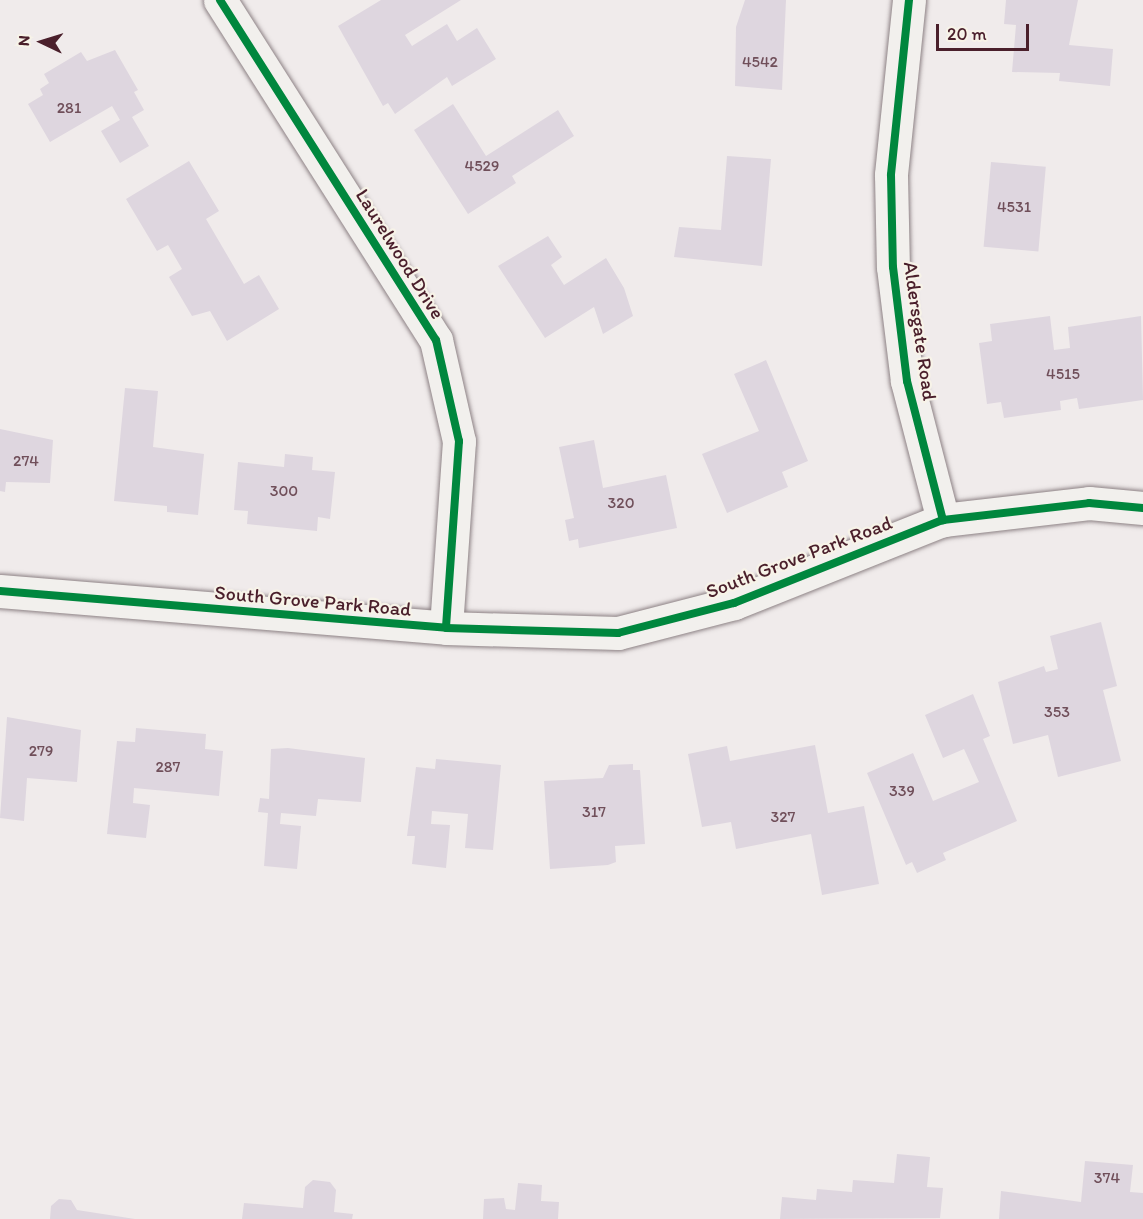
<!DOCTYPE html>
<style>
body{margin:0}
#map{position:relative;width:1143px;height:1219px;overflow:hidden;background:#f0ebeb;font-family:Itim,sans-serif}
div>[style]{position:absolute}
.building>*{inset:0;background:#ded6df;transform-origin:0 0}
.roads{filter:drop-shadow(0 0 2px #8d8285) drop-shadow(0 0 2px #8d8285)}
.minor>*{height:33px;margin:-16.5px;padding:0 16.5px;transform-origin:16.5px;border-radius:16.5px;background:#f2f0ed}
.cycleway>*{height:8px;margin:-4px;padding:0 4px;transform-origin:4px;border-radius:4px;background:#00873e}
span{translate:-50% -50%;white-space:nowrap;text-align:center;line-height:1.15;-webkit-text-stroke:4.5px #f7f3e8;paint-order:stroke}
.number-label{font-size:16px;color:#704f5a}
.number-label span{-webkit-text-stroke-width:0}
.street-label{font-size:20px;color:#4a1f2b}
.north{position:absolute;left:12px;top:12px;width:60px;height:60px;-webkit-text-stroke:4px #f7f3e8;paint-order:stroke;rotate:274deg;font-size:16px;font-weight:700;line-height:24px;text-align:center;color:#4a1f2b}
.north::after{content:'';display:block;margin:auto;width:21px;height:27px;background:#4a1f2b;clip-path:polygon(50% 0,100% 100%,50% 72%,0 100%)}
.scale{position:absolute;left:936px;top:24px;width:93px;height:27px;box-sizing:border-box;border:3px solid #4a1f2b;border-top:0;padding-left:8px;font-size:18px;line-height:21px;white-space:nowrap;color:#4a1f2b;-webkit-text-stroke:4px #f7f3e8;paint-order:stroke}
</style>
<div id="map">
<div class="building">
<div style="clip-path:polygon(381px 0,461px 0,405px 35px,412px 46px,447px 24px,457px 41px,477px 28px,496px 59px,452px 86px,447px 77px,395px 114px,388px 103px,383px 106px,338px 26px)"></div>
<div style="clip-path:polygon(745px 0,786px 0,782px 90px,735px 86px,736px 27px)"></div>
<div style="clip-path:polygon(1006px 0,1078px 0,1069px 45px,1113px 49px,1110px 86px,1059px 81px,1060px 73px,1012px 72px,1016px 25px,1004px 24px)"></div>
<div style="clip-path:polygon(115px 50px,138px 90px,134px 92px,144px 110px,132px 117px,149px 146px,120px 163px,101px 131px,120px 120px,112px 106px,50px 142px,28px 104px,43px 95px,40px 89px,49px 83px,44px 74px,81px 52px,87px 61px)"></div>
<div style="clip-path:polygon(453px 104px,486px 156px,558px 110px,574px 136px,512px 176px,516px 183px,468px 214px,414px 130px)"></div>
<div style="clip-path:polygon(727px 156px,771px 159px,762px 266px,674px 257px,679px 227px,721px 230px)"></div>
<div style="clip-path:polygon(189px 161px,219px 211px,206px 219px,244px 284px,259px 275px,279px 309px,227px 341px,210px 311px,192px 316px,169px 277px,182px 269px,168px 245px,157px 251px,126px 199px)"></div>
<div style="left:991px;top:162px;width:55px;height:85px;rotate:5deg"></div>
<div style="clip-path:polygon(548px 236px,562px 257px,551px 265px,564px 285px,606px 258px,624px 288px,633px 316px,603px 334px,594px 307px,545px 338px,498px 266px)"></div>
<div style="clip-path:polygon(1050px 316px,1054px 350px,1070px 348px,1068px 327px,1141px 316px,1143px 400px,1079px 409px,1077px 398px,1060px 401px,1061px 410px,1004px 418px,1001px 402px,987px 404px,979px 343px,992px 341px,990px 324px)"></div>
<div style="clip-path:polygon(766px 360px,808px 461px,782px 472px,788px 487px,727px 513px,702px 454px,759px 431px,734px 374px)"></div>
<div style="clip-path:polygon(125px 388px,158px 391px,153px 447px,204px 454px,198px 515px,167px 512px,167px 506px,114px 501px)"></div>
<div style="clip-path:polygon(0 429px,53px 440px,50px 483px,6px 482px,5px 492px,0 491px)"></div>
<div style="clip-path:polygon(594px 440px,603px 488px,666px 475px,677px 528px,579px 548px,578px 539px,569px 541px,565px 520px,574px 518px,559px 447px)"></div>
<div style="clip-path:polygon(285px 454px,313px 457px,312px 470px,335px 472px,330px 519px,318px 517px,317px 531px,247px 524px,248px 511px,234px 510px,238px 462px,284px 467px)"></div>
<div style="clip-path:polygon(1101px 622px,1117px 686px,1103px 690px,1121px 761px,1058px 777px,1048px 735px,1013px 744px,998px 682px,1044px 666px,1046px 672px,1058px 669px,1050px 636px)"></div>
<div style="clip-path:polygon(973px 694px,990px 736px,983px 739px,1017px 821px,943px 853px,946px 860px,917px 873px,912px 862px,906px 865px,867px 773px,913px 753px,933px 801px,979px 782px,964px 749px,943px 758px,925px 715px)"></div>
<div style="clip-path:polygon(7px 717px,81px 730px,77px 782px,27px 778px,24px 821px,0 818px)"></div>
<div style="clip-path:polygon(136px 728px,206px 734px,205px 749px,223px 751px,219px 796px,134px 788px,133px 803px,150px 805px,146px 838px,107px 834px,117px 741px,135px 742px)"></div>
<div style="clip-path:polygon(815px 745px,828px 813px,864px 806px,879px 884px,822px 895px,811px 834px,736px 849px,731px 822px,702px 827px,688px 754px,727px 746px,730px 761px)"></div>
<div style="clip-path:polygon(288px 748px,365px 758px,361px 802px,318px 799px,316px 816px,281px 813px,280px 824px,301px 826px,297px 869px,264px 866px,268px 813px,258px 812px,260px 798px,269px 799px,271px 749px)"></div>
<div style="clip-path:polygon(436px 759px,501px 765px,493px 850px,465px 848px,468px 814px,432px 811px,431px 824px,450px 825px,446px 868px,412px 864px,415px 836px,407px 836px,416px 767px,435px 769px)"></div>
<div style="clip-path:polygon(633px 764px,633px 770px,640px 770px,645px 844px,615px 846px,616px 862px,608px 865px,550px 869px,544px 781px,603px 778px,609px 765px)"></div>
<div style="clip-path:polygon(897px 1154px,930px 1157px,927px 1187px,943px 1188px,940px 1218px,780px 1219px,782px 1197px,816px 1200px,817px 1189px,852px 1192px,853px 1180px,894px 1183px)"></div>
<div style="clip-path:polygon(1085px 1161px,1133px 1165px,1130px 1192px,1143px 1193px,1143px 1219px,999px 1219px,1001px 1191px,1081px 1202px)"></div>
<div style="clip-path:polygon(313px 1180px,330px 1182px,336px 1190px,334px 1212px,353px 1214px,352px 1219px,242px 1219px,244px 1203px,303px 1208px,305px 1187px)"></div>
<div style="clip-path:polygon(518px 1183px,542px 1185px,541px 1201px,559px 1202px,558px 1219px,483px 1219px,484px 1199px,504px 1198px,506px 1209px,515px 1210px)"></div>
<div style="clip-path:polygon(59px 1199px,71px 1200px,77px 1210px,135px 1219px,50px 1219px,51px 1206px)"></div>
</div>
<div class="roads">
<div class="minor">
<div style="left:220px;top:0;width:403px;rotate:57.6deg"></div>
<div style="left:436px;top:340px;width:104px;rotate:77.2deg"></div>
<div style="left:459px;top:441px;width:187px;rotate:94deg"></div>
<div style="left:909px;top:0;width:176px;rotate:95.9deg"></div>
<div style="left:891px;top:175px;width:92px;rotate:88.8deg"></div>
<div style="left:893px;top:267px;width:115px;rotate:83deg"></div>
<div style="left:907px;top:381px;width:144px;rotate:75.5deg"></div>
<div style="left:0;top:591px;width:448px;rotate:4.7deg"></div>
<div style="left:446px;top:628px;width:172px;rotate:1.7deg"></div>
<div style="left:618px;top:633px;width:120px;rotate:-14.5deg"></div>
<div style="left:734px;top:603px;width:225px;rotate:-21.7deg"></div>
<div style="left:943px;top:520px;width:147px;rotate:-6.6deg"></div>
<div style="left:1089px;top:503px;width:54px;rotate:5.3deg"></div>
</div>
</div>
<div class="cycleway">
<div style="left:220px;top:0;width:403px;rotate:57.6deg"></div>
<div style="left:436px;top:340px;width:104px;rotate:77.2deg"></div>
<div style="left:459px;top:441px;width:187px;rotate:94deg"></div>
<div style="left:909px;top:0;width:176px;rotate:95.9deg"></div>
<div style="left:891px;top:175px;width:92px;rotate:88.8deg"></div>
<div style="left:893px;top:267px;width:115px;rotate:83deg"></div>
<div style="left:907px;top:381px;width:144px;rotate:75.5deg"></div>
<div style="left:0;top:591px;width:448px;rotate:4.7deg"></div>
<div style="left:446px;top:628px;width:172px;rotate:1.7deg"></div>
<div style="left:618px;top:633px;width:120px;rotate:-14.5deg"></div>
<div style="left:734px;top:603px;width:225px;rotate:-21.7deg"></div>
<div style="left:943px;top:520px;width:147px;rotate:-6.6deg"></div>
<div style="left:1089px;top:503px;width:54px;rotate:5.3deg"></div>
</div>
<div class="number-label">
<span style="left:760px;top:62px">4542</span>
<span style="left:69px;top:108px">281</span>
<span style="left:482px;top:166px">4529</span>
<span style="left:1014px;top:207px">4531</span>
<span style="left:1063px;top:374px">4515</span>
<span style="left:26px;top:461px">274</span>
<span style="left:284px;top:491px">300</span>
<span style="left:621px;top:503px">320</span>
<span style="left:1057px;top:712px">353</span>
<span style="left:41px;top:751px">279</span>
<span style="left:168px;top:767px">287</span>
<span style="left:902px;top:791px">339</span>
<span style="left:594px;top:812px">317</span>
<span style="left:783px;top:817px">327</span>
<span style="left:1107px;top:1178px">374</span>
</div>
<div class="street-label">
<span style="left:400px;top:254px;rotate:58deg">Laurelwood Drive</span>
<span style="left:920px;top:331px;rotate:82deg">Aldersgate Road</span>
<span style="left:799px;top:557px;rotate:-21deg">South Grove Park Road</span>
<span style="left:313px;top:601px;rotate:5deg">South Grove Park Road</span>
</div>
<div class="north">N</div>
<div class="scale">20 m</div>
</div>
